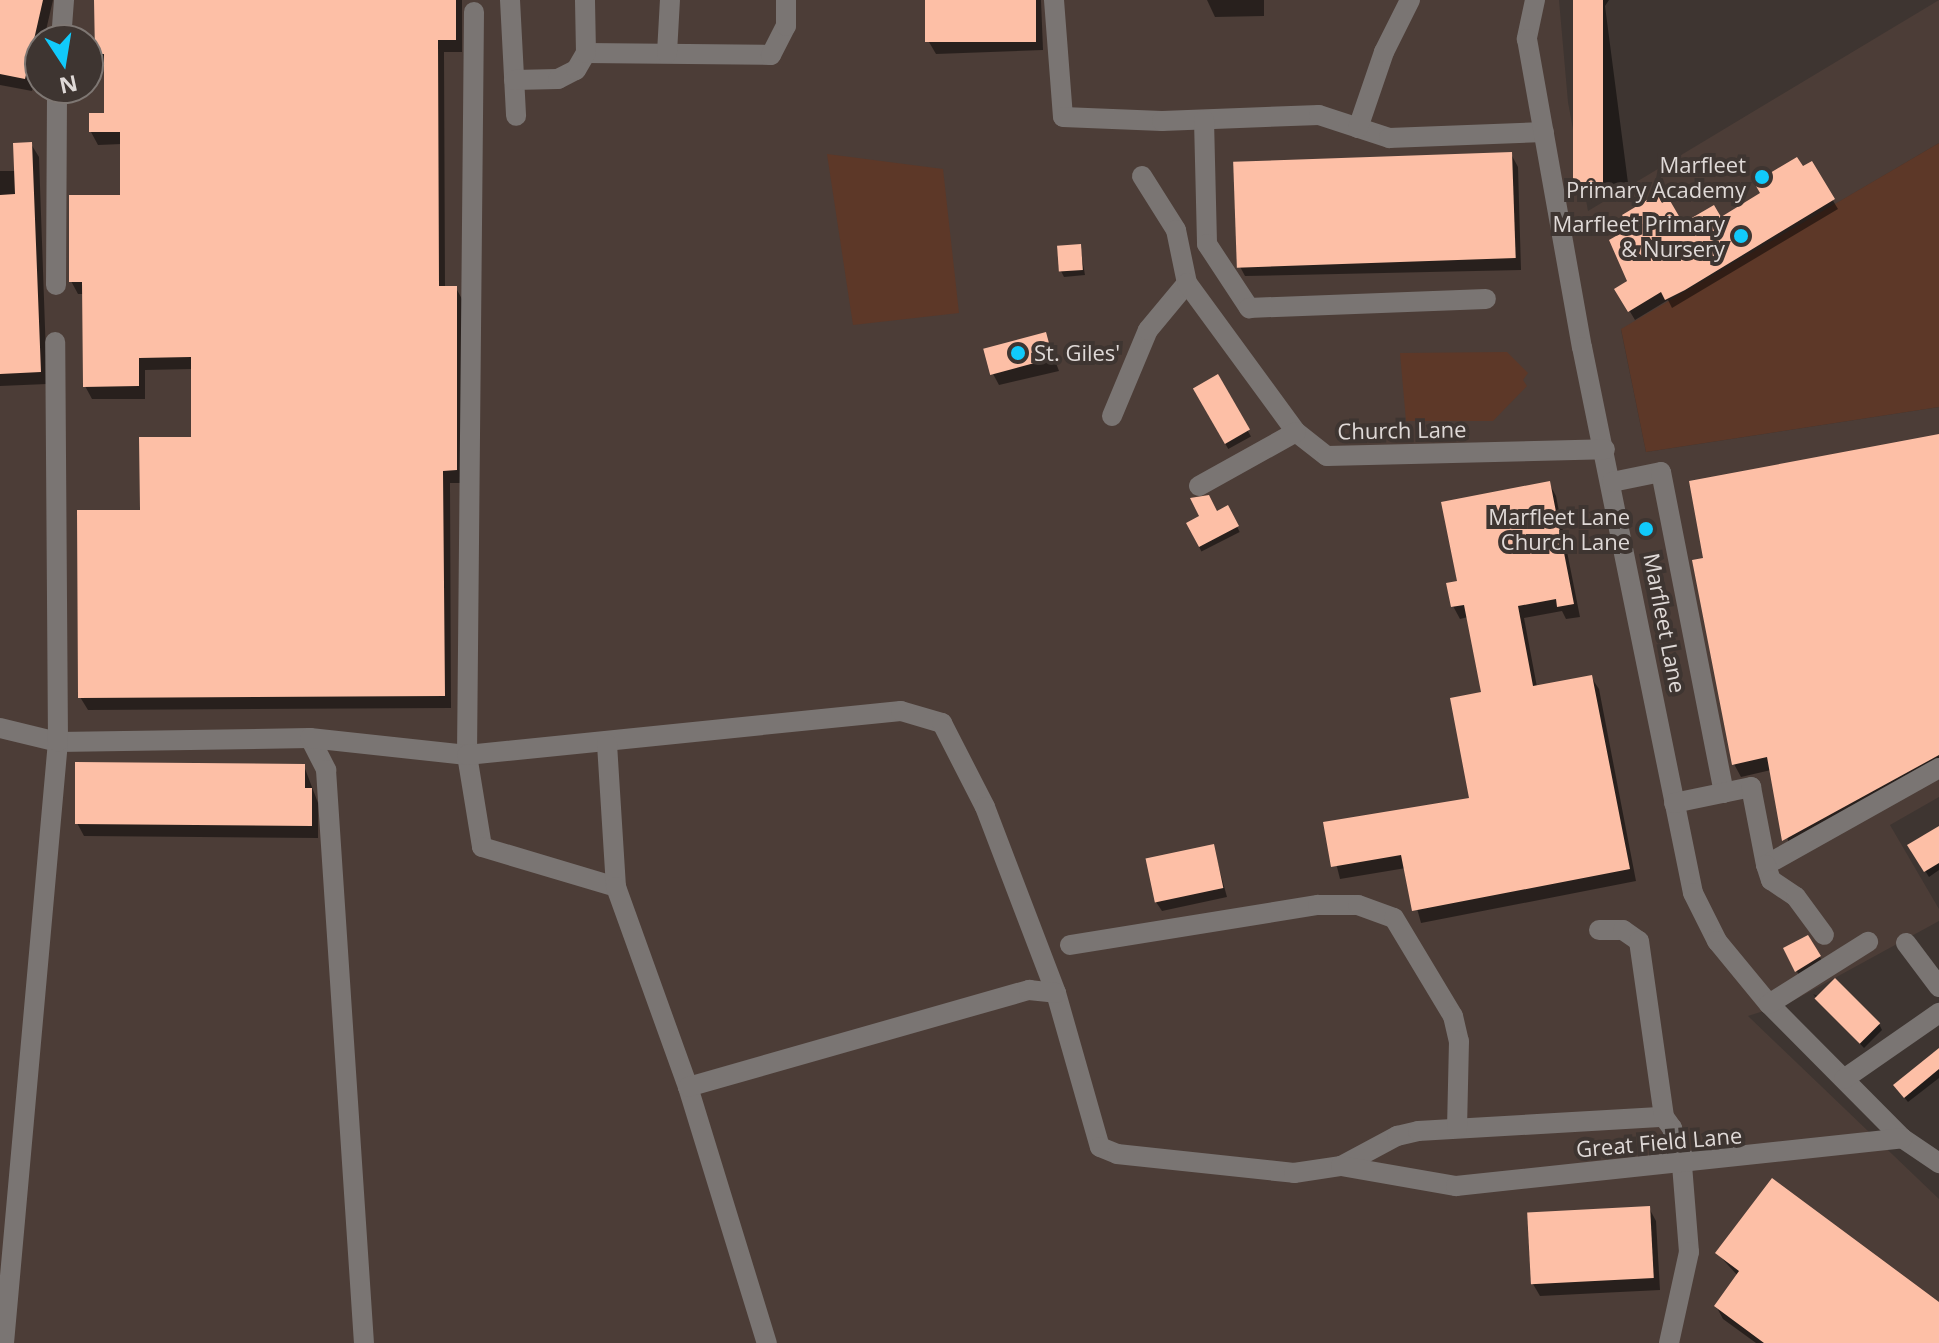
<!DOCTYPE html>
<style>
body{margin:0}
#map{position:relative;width:1939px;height:1343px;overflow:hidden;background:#3e3531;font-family:"Open Sans",sans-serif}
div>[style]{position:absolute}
.built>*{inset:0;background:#4c3d37}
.green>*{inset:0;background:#5d3828}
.shadow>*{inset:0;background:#0007;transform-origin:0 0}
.building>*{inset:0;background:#fdbfa6;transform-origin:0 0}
.minor>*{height:20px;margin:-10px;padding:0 10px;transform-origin:10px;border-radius:10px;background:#7a7573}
.dots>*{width:22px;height:22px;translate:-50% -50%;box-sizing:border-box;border:4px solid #3e3531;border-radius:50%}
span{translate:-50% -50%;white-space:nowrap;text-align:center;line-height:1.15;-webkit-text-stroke:8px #3e3531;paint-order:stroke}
.poi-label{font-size:22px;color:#dfd9d7}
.right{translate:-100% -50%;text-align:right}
.left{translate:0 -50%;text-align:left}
.street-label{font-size:22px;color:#dfd9d7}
.north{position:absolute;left:24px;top:24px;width:80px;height:80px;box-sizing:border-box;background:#3e3531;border:2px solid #7e7773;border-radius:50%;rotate:168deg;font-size:22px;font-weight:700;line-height:32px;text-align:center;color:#dfd9d7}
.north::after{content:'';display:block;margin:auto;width:28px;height:36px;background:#11cafb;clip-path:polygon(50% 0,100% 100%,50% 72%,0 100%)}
</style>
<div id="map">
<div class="built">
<div style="clip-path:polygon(evenodd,0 0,1559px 0,1568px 102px,1588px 211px,1939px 0,1939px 143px,1621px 330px,1646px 452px,1939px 407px,1939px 797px,1890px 825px,1939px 909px,1939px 921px,1789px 1003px,1748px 1016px,1939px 1199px,1939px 1343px,0 1343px,0 0,40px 40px,88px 40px,88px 88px,40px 88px,40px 40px)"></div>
</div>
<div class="green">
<div style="clip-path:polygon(1939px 143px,1939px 407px,1646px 452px,1621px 329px)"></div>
<div style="clip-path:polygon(827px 154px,943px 169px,959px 313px,853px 325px)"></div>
<div style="clip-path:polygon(1507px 352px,1528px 373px,1523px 380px,1527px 386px,1493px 421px,1406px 421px,1400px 353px)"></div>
</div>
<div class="shadow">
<div style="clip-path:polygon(0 0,53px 0,32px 91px,0 85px)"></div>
<div style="clip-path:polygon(97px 0,462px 0,462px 52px,444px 52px,445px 288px,456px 288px,463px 301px,463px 483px,450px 483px,451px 708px,88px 710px,80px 697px,142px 512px,193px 439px,193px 369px,145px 370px,145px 399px,92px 399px,85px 386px,84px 294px,78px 294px,71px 281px,122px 197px,122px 144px,98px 145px,91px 132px,106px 115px,104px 66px,97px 53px)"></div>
<div style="clip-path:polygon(927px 0,1041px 0,1043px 50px,936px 54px,929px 42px)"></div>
<div style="clip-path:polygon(1207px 0,1264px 0,1264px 16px,1215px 17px)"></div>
<div style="clip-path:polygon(1575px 0,1609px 0,1605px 6px,1628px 183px,1603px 187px,1600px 181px)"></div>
<div style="clip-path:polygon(31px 144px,39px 157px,47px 384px,0 386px,0 171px,16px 171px)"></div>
<div style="clip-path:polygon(1511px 154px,1518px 167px,1521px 270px,1245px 276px,1238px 263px)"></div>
<div style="clip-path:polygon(1811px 164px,1838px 209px,1672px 308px,1668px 300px,1635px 320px,1617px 290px,1683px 226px,1720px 219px)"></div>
<div style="clip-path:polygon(1080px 246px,1085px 275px,1064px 277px,1061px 271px)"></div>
<div style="clip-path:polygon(1045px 334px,1059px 371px,999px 385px,992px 372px)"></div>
<div style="left:1218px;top:377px;width:68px;height:26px;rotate:61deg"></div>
<div style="clip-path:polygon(1939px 436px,1939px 771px,1791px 853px,1771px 770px,1741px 777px,1734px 764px,1706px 560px)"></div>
<div style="clip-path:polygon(1549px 483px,1556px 496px,1580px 617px,1566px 619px,1562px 611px,1524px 618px,1537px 687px,1591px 677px,1599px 689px,1636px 881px,1421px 923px,1406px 868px,1340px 879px,1326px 823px,1471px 799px,1483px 694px,1468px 617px,1460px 619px,1453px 606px,1459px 582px)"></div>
<div style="left:1227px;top:507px;width:28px;height:43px;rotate:63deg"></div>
<div style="clip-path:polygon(304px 766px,318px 803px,318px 838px,84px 836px,77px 823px)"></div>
<div style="clip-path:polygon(1939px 827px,1939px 870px,1929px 877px,1910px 846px)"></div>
<div style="clip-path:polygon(1213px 846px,1227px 897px,1162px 911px,1156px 902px)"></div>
<div style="clip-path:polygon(1807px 937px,1823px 962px,1800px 977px,1785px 949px)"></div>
<div style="clip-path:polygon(1813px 994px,1879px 1024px,1882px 1030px,1864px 1048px)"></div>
<div style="clip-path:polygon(1939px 1051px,1939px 1078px,1908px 1102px,1899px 1091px)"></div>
<div style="clip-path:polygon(1649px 1208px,1656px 1221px,1660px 1290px,1540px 1296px,1533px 1284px)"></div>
<div style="clip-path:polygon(1717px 1253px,1939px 1305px,1939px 1343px,1756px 1343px,1723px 1319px,1716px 1306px,1738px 1276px)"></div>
</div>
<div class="building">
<div style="clip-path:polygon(0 0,43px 0,25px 79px,0 74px)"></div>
<div style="clip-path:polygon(94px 0,456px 0,456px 40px,438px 40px,439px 286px,457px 286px,457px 470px,443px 471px,445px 696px,78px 698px,77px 510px,140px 510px,139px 437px,191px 437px,191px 357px,139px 358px,139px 386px,83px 387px,82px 282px,69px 282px,69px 195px,120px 195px,120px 132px,89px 132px,89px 113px,104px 113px,104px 54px,95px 54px)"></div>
<div style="left:925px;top:0;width:111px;height:42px"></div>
<div style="left:1573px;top:0;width:30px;height:183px"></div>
<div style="clip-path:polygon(32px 142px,41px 372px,0 374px,0 195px,15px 194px,13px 143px)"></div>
<div style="left:1512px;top:152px;width:106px;height:279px;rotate:88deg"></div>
<div style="clip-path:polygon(1797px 157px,1803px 166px,1812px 161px,1835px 199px,1685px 290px,1665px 300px,1661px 292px,1628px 312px,1614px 289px,1627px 281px,1609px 240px,1630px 228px,1622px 215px,1657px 194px,1662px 203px,1669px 199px,1683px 223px,1714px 205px,1721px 217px,1760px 193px,1756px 186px,1767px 180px,1765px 176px)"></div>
<div style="left:1081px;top:244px;width:26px;height:24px;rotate:86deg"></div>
<div style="left:1046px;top:332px;width:27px;height:65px;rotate:75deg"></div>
<div style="left:1218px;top:374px;width:64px;height:29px;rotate:60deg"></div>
<div style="clip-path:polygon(1939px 434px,1939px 755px,1782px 841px,1767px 757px,1732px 765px,1692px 560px,1703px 558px,1689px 481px)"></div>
<div style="clip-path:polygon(1550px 481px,1574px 604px,1557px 607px,1556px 599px,1518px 606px,1533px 686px,1592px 675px,1630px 869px,1412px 911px,1401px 855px,1331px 867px,1323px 822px,1469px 798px,1450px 698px,1481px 692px,1464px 605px,1451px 607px,1446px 583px,1457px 581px,1441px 502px)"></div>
<div style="clip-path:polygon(1209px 495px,1217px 511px,1228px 505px,1239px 526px,1199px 547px,1186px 523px,1199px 516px,1190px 498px)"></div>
<div style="clip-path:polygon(75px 762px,305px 764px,305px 788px,312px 788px,312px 826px,75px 824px)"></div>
<div style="clip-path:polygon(1939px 826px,1939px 863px,1924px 872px,1907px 845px)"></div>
<div style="left:1214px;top:844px;width:45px;height:70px;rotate:78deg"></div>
<div style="clip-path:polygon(1808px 935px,1821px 956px,1795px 972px,1783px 948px)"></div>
<div style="left:1835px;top:978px;width:64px;height:29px;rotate:45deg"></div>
<div style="clip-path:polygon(1939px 1048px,1939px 1069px,1904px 1098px,1893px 1085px)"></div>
<div style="clip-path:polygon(1772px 1178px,1939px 1302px,1939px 1343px,1764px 1343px,1714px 1306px,1739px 1271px,1715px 1253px)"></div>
<div style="left:1650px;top:1206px;width:72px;height:123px;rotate:87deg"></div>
</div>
<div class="minor">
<div style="left:510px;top:0;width:116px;rotate:87deg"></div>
<div style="left:1054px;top:0;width:117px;rotate:85.6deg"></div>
<div style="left:1063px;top:117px;width:99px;rotate:2.3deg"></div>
<div style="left:1162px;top:121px;width:157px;rotate:-2.2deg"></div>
<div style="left:1319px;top:115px;width:74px;rotate:18.2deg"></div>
<div style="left:1389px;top:138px;width:155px;rotate:-2.2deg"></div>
<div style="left:1535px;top:0;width:40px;rotate:102deg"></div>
<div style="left:1527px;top:39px;width:313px;rotate:79.9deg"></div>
<div style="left:1582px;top:347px;width:557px;rotate:78.51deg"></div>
<div style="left:1693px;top:893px;width:54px;rotate:63.4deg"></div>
<div style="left:1717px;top:941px;width:82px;rotate:50.5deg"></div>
<div style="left:1769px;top:1004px;width:189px;rotate:45.2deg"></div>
<div style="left:1902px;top:1138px;width:45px;rotate:34deg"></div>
<div style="left:474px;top:12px;width:743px;rotate:90.54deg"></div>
<div style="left:467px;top:755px;width:93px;rotate:80.7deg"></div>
<div style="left:482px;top:847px;width:140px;rotate:16.6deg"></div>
<div style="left:61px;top:40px;width:40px;rotate:-85.7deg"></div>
<div style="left:586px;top:53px;width:185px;rotate:0.6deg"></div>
<div style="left:771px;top:55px;width:33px;rotate:-63deg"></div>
<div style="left:786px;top:26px;width:26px;rotate:-90deg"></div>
<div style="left:667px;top:53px;width:53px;rotate:-86.8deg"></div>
<div style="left:514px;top:80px;width:44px;rotate:-1.3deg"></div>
<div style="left:558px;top:79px;width:20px;rotate:-27deg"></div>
<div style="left:576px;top:70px;width:20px;rotate:-60deg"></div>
<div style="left:586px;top:53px;width:53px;rotate:-91.1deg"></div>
<div style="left:1204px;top:120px;width:124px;rotate:88.6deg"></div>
<div style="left:1207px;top:244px;width:77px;rotate:56.7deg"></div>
<div style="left:1249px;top:308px;width:237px;rotate:-2.2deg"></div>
<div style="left:1358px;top:128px;width:80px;rotate:-71.1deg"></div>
<div style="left:1384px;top:52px;width:58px;rotate:-63.4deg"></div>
<div style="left:1142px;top:176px;width:64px;rotate:57.8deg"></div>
<div style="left:1176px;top:230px;width:54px;rotate:78.3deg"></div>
<div style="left:56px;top:285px;width:197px;rotate:-89.7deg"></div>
<div style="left:1112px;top:416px;width:93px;rotate:-67.3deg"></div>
<div style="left:1148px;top:330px;width:61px;rotate:-50.3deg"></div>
<div style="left:1187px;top:283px;width:185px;rotate:53.8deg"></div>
<div style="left:1296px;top:432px;width:39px;rotate:38deg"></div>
<div style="left:1327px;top:456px;width:278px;rotate:-1.4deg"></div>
<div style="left:1612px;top:482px;width:50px;rotate:-11.5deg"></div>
<div style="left:1661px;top:472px;width:327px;rotate:78.9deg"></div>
<div style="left:1199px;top:486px;width:111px;rotate:-29.1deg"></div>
<div style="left:0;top:728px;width:60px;rotate:13.6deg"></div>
<div style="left:58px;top:742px;width:252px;rotate:-0.9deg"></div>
<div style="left:310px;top:738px;width:36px;rotate:63deg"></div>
<div style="left:326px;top:770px;width:574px;rotate:86.21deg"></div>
<div style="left:310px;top:738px;width:158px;rotate:6.2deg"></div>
<div style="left:467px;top:755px;width:436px;rotate:-5.8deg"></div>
<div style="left:901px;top:711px;width:43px;rotate:16.3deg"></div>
<div style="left:942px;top:723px;width:94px;rotate:62.9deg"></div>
<div style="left:985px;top:807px;width:199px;rotate:69.1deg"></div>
<div style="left:1056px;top:993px;width:160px;rotate:74.1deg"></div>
<div style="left:1100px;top:1147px;width:18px;rotate:22deg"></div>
<div style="left:1117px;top:1154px;width:178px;rotate:6.1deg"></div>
<div style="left:1294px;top:1173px;width:48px;rotate:-8.5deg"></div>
<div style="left:1341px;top:1166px;width:64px;rotate:-28.2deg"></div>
<div style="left:1397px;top:1136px;width:22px;rotate:-13deg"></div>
<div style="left:1418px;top:1131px;width:246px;rotate:-3.3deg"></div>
<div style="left:1664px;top:1117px;width:14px;rotate:54deg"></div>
<div style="left:1672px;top:1128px;width:38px;rotate:75deg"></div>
<div style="left:1682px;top:1165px;width:87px;rotate:85.4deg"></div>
<div style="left:1689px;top:1252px;width:93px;rotate:102.4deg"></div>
<div style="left:607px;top:744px;width:143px;rotate:86.4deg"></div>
<div style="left:616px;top:887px;width:213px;rotate:70.2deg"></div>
<div style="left:688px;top:1087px;width:268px;rotate:72.9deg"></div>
<div style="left:1674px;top:803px;width:79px;rotate:-11.7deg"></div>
<div style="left:1751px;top:787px;width:79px;rotate:79.1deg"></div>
<div style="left:1766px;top:865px;width:198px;rotate:-29.3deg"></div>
<div style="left:1766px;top:865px;width:16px;rotate:72deg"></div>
<div style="left:1771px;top:880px;width:30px;rotate:34deg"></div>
<div style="left:1796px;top:897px;width:47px;rotate:53.6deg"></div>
<div style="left:1599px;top:930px;width:24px"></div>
<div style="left:1623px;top:930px;width:19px;rotate:35deg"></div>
<div style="left:1639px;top:941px;width:178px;rotate:81.9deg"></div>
<div style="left:1906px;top:943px;width:55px;rotate:53.1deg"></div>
<div style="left:1070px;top:945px;width:251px;rotate:-9.2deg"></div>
<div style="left:1318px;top:905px;width:40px"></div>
<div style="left:1358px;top:905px;width:38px;rotate:20deg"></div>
<div style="left:1394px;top:918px;width:114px;rotate:59deg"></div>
<div style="left:1453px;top:1016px;width:26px;rotate:77deg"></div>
<div style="left:1459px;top:1041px;width:87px;rotate:91.3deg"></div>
<div style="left:1769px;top:1004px;width:117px;rotate:-32.1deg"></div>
<div style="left:1844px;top:1079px;width:116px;rotate:-34.8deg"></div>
<div style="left:688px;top:1087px;width:355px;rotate:-15.9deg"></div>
<div style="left:1029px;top:990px;width:27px;rotate:6deg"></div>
<div style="left:1341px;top:1166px;width:117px;rotate:9.9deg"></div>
<div style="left:1456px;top:1186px;width:449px;rotate:-6.1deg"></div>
<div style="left:4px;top:1343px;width:603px;rotate:-84.87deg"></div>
<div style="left:58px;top:742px;width:400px;rotate:-90.4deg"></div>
</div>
<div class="dots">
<div style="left:1762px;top:177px;background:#11cafb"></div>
<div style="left:1741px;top:236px;background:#11cafb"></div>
<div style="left:1018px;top:353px;background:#11cafb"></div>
<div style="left:1646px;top:529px;background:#11cafb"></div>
</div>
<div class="poi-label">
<span class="right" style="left:1746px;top:177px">Marfleet<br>Primary Academy</span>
<span class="right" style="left:1725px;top:236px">Marfleet Primary<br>&amp; Nursery</span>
<span class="left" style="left:1034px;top:353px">St. Giles'</span>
<span class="right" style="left:1630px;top:529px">Marfleet Lane<br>Church Lane</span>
</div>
<div class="street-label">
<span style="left:1402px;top:430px;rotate:-1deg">Church Lane</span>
<span style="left:1665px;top:623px;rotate:79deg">Marfleet Lane</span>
<span style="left:1659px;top:1142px;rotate:-5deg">Great Field Lane</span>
</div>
<div class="north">N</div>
</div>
